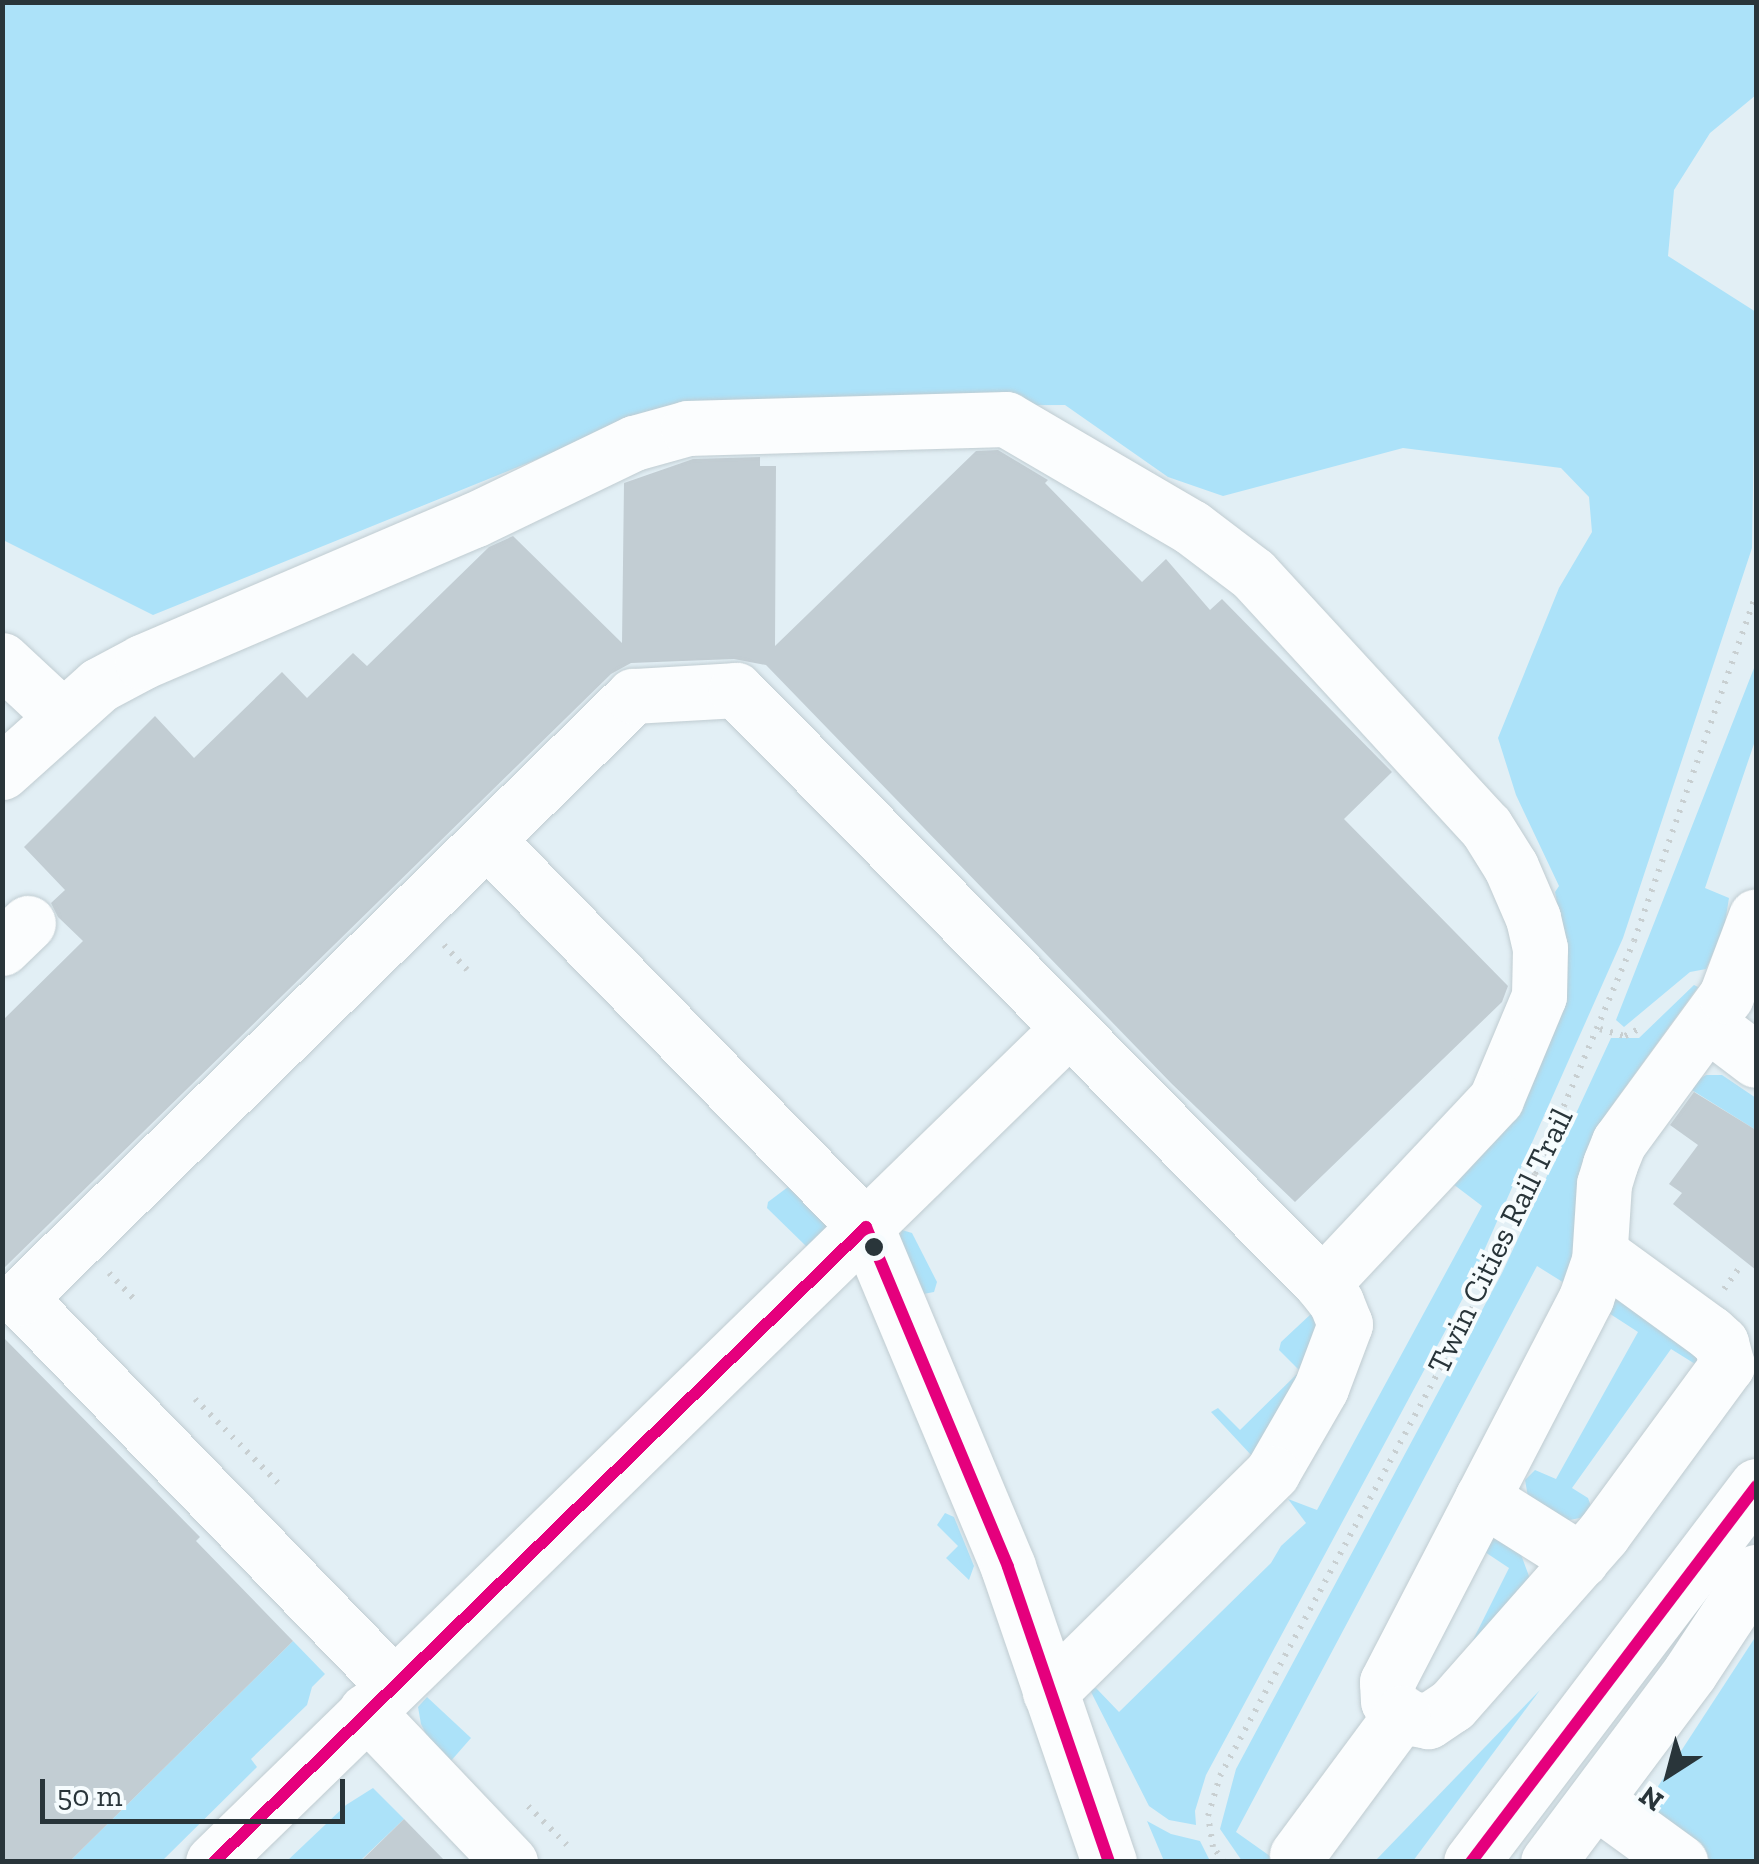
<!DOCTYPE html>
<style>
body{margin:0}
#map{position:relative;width:1759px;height:1864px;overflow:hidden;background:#e2eff5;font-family:"Zilla Slab",serif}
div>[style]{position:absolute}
.green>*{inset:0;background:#ace2f9}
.building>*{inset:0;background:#c2cdd3}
.path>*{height:6px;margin-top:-3px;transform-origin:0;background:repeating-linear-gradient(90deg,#c8cfd1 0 2.5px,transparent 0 10.5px)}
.roads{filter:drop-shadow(0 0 2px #c0ccd1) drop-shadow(0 0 2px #c0ccd1)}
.minor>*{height:55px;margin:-27.5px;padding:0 27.5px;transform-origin:27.5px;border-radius:27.5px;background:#fbfdfe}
.major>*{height:55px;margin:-27.5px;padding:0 27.5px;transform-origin:27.5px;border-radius:27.5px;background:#fbfdfe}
.bus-1>*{height:12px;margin:-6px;padding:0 6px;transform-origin:6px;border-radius:6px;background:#e5007d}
.dots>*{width:28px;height:28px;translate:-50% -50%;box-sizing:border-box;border:5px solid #f6fcfe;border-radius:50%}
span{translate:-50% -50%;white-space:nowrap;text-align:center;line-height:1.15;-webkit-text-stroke:8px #f6fcfe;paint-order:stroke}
.street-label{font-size:32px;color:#29353a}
.frame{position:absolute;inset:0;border:5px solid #29353a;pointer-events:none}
.north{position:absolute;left:1619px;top:1724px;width:100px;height:100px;-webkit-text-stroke:8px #f6fcfe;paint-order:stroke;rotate:216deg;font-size:28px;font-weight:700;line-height:40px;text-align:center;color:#29353a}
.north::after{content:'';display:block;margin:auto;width:35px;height:45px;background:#29353a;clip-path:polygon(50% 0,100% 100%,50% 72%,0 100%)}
.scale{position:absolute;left:40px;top:1779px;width:305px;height:45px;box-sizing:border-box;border:5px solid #29353a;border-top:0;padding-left:12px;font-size:30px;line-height:35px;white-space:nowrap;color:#29353a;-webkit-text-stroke:8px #f6fcfe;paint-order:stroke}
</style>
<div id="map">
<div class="green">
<div style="clip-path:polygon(2px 3px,1756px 3px,1756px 95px,1710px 133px,1674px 190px,1668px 256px,1756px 312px,1752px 548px,1623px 938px,1463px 1298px,1206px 1775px,1195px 1811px,1196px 1825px,1169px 1820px,1149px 1806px,1090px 1690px,1096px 1688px,1119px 1712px,1271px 1563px,1281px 1546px,1306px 1523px,1288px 1499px,1317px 1510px,1482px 1206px,1453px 1184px,1566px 988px,1567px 956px,1555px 892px,1559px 886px,1516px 795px,1498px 738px,1559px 588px,1592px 532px,1589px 497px,1561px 468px,1403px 448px,1223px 496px,1168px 477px,1065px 405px,666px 407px,153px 615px,3px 540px)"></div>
<div style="clip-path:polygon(1756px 663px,1756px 738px,1705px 888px,1729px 898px,1724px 929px,1706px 969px,1690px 972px,1624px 1027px,1616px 1020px)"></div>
<div style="clip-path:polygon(1694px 985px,1698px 987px,1608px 1111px,1594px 1138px,1569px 1286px,1537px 1266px,1236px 1832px,1277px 1861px,1242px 1861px,1220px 1829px,1236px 1769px,1502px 1273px,1611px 1038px,1639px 1038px)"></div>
<div style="clip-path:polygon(1706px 1075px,1722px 1075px,1756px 1098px,1756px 1130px,1687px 1087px)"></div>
<div style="clip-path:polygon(788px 1187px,827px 1227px,808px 1248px,767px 1208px,768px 1202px)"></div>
<div style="clip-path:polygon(902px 1230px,912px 1233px,937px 1282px,934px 1292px,923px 1294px,899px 1238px)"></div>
<div style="clip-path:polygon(1609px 1291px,1702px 1354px,1700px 1367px,1671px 1349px,1572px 1488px,1588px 1498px,1592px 1509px,1580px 1518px,1564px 1521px,1528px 1497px,1525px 1480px,1535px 1470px,1556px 1479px,1638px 1332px,1601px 1308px)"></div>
<div style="clip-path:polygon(1321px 1311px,1326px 1324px,1260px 1453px,1252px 1456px,1211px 1412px,1218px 1408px,1240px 1430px,1300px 1371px,1279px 1350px,1281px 1342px,1312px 1313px)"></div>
<div style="clip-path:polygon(945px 1513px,954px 1517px,974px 1566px,969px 1580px,946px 1558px,958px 1546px,937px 1525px)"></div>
<div style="clip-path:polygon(1492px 1537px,1520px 1552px,1532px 1584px,1470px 1646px,1509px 1568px,1482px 1550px)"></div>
<div style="clip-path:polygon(1756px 1636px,1756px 1861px,1713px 1861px,1640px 1814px)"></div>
<div style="clip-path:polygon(293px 1641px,325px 1674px,312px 1687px,307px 1705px,251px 1759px,257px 1767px,162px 1861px,69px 1862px)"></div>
<div style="clip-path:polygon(1540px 1690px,1413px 1861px,1375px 1861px)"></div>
<div style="clip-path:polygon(427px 1697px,471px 1738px,450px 1762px,432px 1747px,421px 1724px,418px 1707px)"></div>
<div style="clip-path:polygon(373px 1788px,404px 1819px,360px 1861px,287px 1861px,346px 1805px)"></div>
<div style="clip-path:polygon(1147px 1821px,1171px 1834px,1200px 1841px,1210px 1861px,1164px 1861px)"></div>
</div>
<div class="building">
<div style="clip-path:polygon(998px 450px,1048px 480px,1045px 483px,1142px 582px,1166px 559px,1210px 610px,1222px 599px,1392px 772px,1344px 819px,1508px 986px,1502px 1002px,1295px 1202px,1172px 1084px,766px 665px,734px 659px,631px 663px,611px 674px,2px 1270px,2px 1021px,83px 941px,58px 917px,51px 903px,65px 890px,24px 847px,155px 716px,194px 758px,282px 672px,307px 698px,353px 653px,367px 666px,489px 547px,513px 536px,622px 643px,624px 483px,693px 459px,760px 457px,760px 466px,776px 466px,775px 646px,976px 451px)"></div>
<div style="clip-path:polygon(1694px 1092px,1756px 1130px,1756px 1270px,1673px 1204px,1682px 1193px,1669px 1184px,1698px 1145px,1670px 1125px)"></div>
<div style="clip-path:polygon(2px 1336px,200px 1537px,196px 1541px,293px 1641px,69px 1862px,2px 1862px)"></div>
<div style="clip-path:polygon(404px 1819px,446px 1862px,360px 1862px)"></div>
</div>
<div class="path">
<div style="left:444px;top:945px;width:34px;rotate:47deg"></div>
<div style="left:1600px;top:1029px;width:26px;rotate:16deg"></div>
<div style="left:1625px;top:1036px;width:16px;rotate:-27deg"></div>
<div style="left:109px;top:1273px;width:39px;rotate:46deg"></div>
<div style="left:1724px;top:1289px;width:24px;rotate:-54deg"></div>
<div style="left:195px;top:1399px;width:125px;rotate:45.3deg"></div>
<div style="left:528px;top:1806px;width:55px;rotate:45deg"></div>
<div style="left:1224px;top:1862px;width:19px;rotate:-126deg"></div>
<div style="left:1213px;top:1847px;width:31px;rotate:-99deg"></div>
<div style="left:1208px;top:1816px;width:42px;rotate:-73.3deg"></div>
<div style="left:1220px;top:1776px;width:519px;rotate:-61.61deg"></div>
<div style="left:1467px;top:1319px;width:160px;rotate:-64.9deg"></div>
<div style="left:1535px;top:1174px;width:253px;rotate:-67deg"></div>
<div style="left:1634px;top:941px;width:367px;rotate:-70.6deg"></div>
</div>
<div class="roads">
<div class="minor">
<div style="left:2px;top:660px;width:82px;rotate:43deg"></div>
<div style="left:2px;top:772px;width:130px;rotate:-41.9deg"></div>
<div style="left:99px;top:685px;width:49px;rotate:-28.1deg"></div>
<div style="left:142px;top:662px;width:361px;rotate:-23.2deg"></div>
<div style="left:474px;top:520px;width:178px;rotate:-25.7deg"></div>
<div style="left:634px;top:443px;width:56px;rotate:-15.5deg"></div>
<div style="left:688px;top:428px;width:318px;rotate:-1.6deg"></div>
<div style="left:1006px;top:419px;width:214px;rotate:30.3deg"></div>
<div style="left:1191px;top:527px;width:78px;rotate:37.2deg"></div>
<div style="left:1253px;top:574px;width:344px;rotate:47.4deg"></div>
<div style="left:1486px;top:827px;width:47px;rotate:58deg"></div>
<div style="left:1511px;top:867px;width:56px;rotate:66.7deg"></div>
<div style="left:1533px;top:918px;width:31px;rotate:77deg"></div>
<div style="left:1540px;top:948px;width:48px;rotate:91.2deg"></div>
<div style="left:1539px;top:996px;width:112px;rotate:112.7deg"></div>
<div style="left:1496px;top:1099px;width:254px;rotate:133.2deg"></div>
<div style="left:487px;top:840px;width:542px;rotate:45.6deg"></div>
<div style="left:866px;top:1227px;width:368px;rotate:67.3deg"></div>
<div style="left:1008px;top:1567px;width:312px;rotate:71.1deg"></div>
<div style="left:2px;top:948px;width:36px;rotate:-44deg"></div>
<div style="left:1707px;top:1023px;width:61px;rotate:37.1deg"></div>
<div style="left:1600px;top:1253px;width:136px;rotate:36deg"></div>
<div style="left:1710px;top:1333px;width:15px;rotate:42deg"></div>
<div style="left:1721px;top:1343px;width:23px;rotate:75deg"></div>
<div style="left:1727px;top:1365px;width:210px;rotate:126.3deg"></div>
<div style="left:1603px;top:1534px;width:228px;rotate:131.4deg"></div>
<div style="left:1452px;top:1705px;width:29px;rotate:146deg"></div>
<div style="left:1428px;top:1721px;width:23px;rotate:-170deg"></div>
<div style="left:1405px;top:1717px;width:23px;rotate:-137deg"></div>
<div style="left:1388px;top:1701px;width:19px;rotate:-93deg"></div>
<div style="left:1387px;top:1682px;width:433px;rotate:-62.6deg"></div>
<div style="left:1586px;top:1298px;width:39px;rotate:-71deg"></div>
<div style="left:1599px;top:1261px;width:77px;rotate:-86.3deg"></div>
<div style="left:1604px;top:1184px;width:21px;rotate:-73deg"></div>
<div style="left:1610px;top:1164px;width:24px;rotate:-68deg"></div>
<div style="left:1619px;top:1142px;width:181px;rotate:-53.8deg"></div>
<div style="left:1726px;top:996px;width:85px;rotate:-69.4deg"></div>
<div style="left:1482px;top:1498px;width:117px;rotate:32.1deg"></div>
<div style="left:394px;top:1685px;width:539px;rotate:-134.1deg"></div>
<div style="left:19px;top:1298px;width:860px;rotate:-44.43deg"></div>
<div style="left:633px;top:696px;width:103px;rotate:-3.3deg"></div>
<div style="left:736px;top:690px;width:834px;rotate:45.39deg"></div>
<div style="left:1322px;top:1284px;width:23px;rotate:52deg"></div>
<div style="left:1336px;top:1302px;width:24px;rotate:68deg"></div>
<div style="left:1345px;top:1324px;width:68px;rotate:110.6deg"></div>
<div style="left:1321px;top:1388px;width:98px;rotate:120deg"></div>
<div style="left:1272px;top:1473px;width:312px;rotate:135.4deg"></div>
<div style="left:366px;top:1711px;width:209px;rotate:46.4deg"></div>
<div style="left:1596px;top:1801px;width:104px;rotate:36deg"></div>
<div style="left:1297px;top:1855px;width:177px;rotate:-53.5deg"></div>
<div style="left:213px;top:1862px;width:1195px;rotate:-44.25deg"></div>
</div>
<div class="major">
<div style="left:1471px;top:1862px;width:472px;rotate:-52.8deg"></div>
<div style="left:1548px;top:1862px;width:237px;rotate:-53.2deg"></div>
<div style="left:1690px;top:1672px;width:120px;rotate:-56.6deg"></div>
</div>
</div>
<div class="bus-1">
<div style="left:214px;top:1862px;width:910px;rotate:-44.24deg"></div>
<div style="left:866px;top:1227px;width:368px;rotate:67.3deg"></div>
<div style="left:1008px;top:1567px;width:312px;rotate:71.1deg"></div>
<div style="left:1471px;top:1862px;width:472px;rotate:-52.8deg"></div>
</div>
<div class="dots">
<div style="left:874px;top:1247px;background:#29353a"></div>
</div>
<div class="street-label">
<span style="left:1500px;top:1241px;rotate:-64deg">Twin Cities Rail Trail</span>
</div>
<div class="frame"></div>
<div class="north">N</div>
<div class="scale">50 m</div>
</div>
